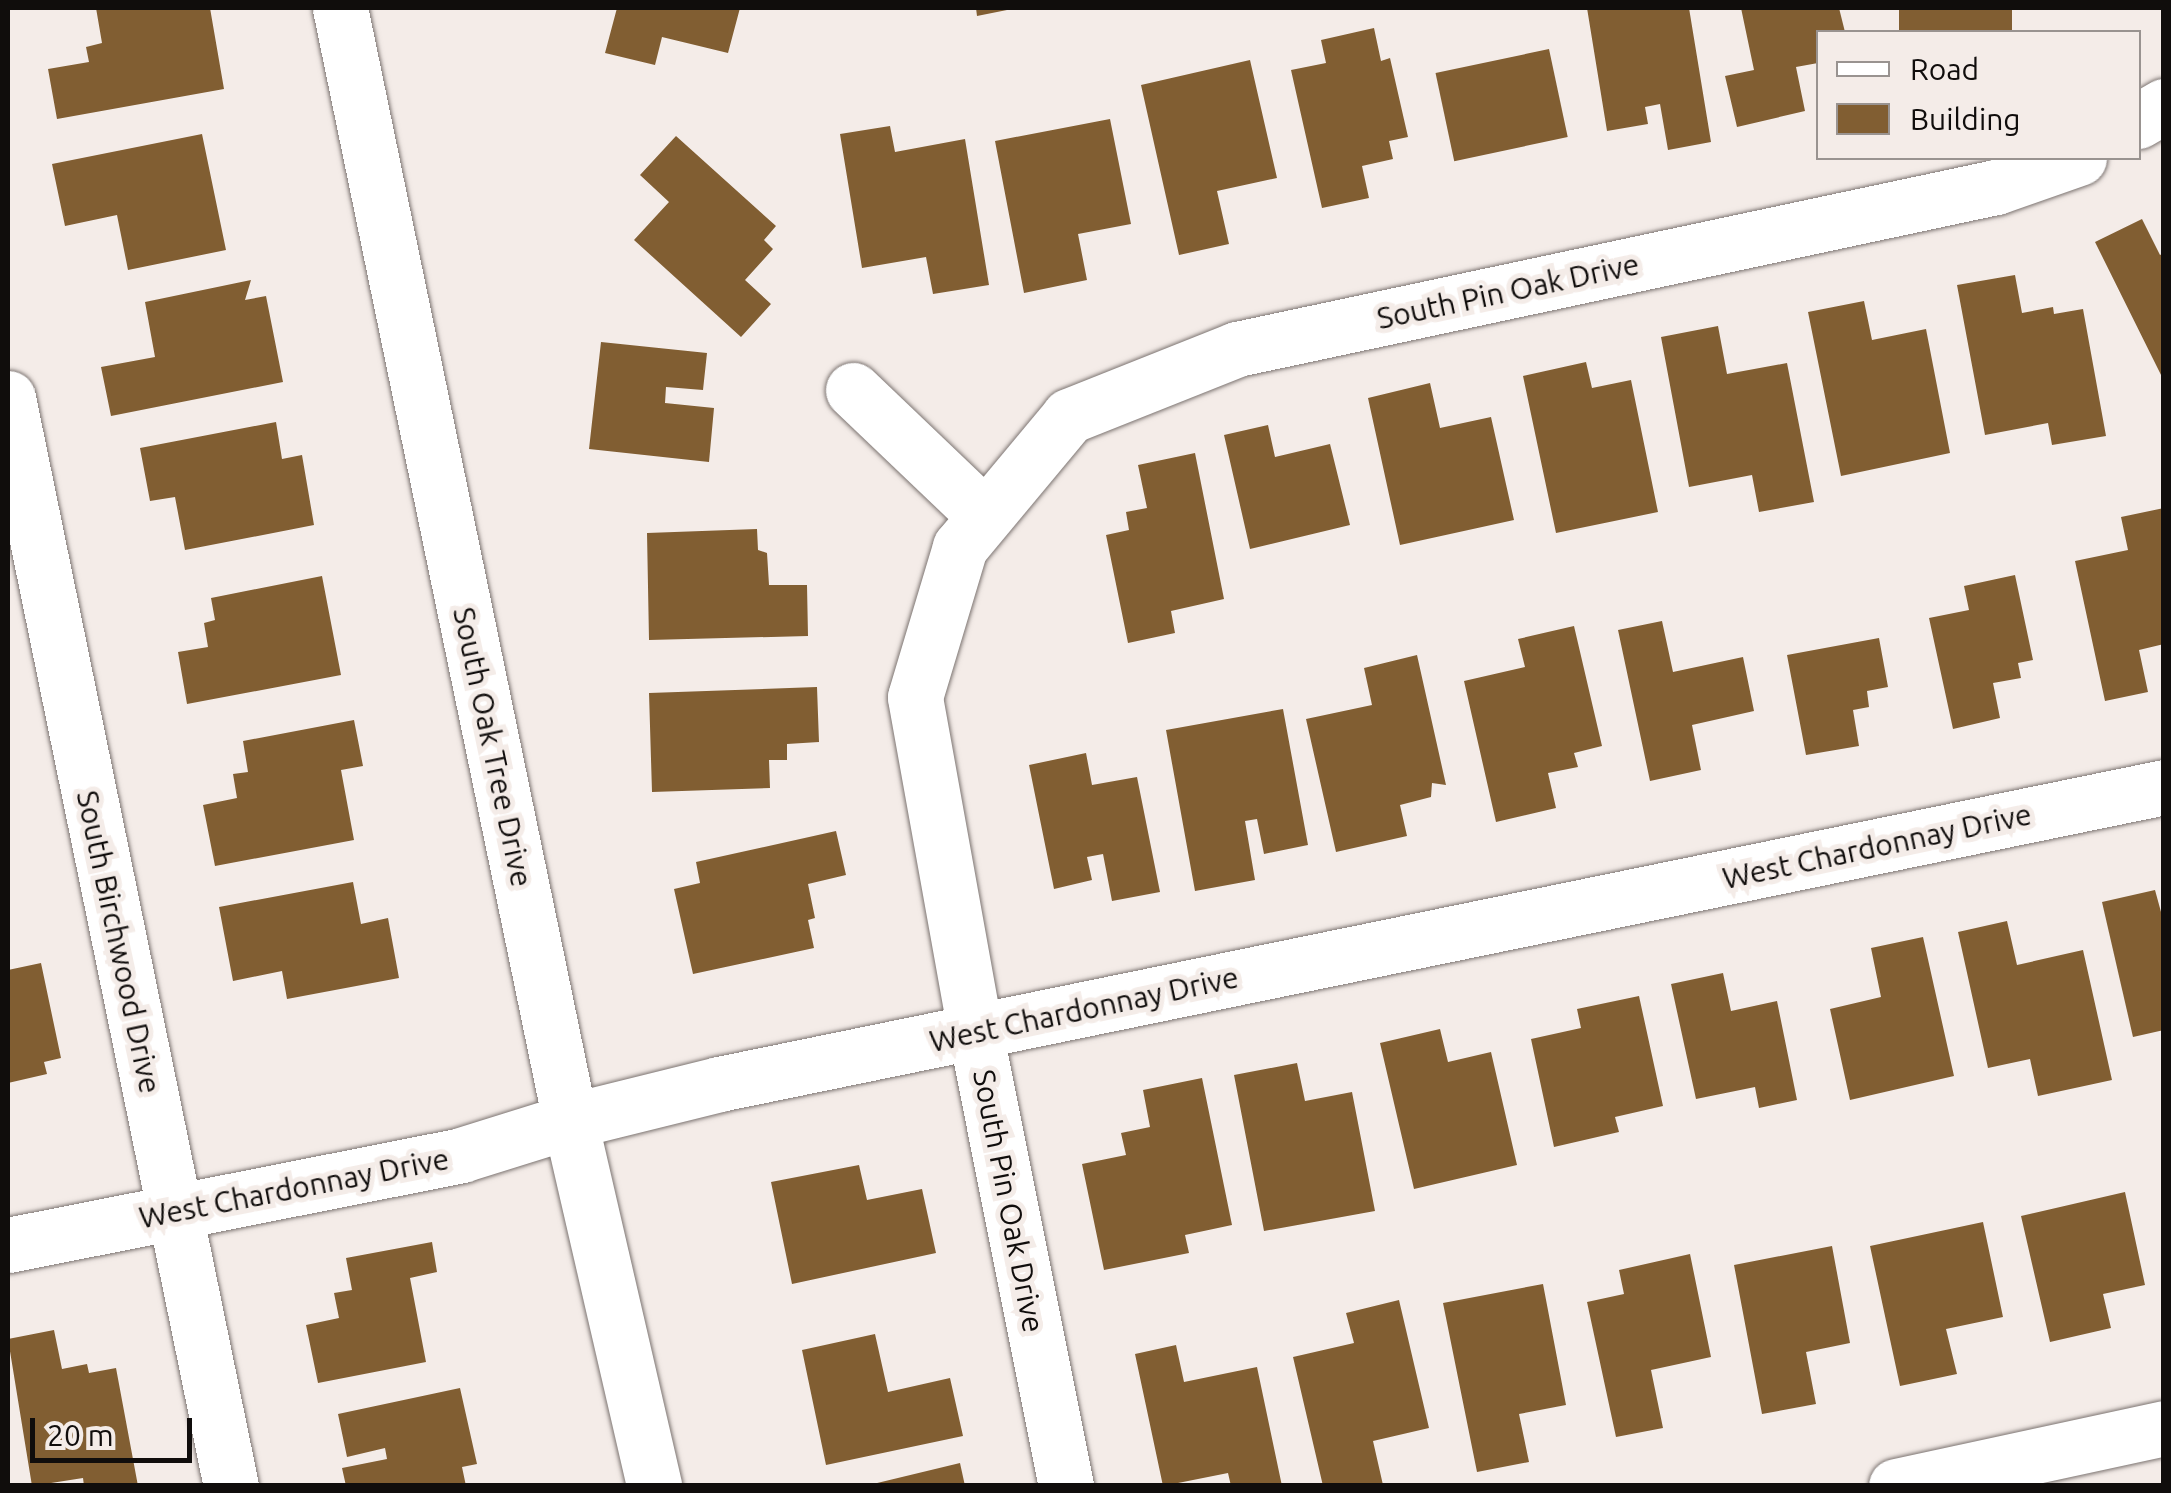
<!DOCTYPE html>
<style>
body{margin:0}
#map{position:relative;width:2171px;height:1493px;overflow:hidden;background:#f4ece8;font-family:Ubuntu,sans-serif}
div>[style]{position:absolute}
.building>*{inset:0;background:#815e32;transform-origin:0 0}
.roads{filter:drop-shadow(0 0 2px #7c7471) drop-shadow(0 0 2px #7c7471)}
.minor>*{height:55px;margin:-27.5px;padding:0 27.5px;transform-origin:27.5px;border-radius:27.5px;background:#fff}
span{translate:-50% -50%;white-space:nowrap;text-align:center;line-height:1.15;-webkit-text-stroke:10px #f4ece8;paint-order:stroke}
.street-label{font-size:30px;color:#100d0c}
.frame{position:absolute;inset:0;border:10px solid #100d0c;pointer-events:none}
.legend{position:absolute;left:1816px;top:30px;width:325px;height:130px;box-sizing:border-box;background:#f4ece8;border:2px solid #999390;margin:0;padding:12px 18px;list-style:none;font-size:30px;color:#100d0c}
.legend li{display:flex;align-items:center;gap:20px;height:50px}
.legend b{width:50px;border:2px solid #999390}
.scale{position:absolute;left:30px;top:1418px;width:162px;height:45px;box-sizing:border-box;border:5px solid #100d0c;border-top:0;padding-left:12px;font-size:30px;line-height:35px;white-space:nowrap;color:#100d0c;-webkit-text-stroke:8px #f4ece8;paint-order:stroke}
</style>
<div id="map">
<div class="building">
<div style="clip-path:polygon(96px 8px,210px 8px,224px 89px,57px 119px,48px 69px,89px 62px,86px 47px,102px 43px)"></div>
<div style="clip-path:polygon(617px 8px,740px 8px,728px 53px,662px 37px,655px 65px,605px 53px)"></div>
<div style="clip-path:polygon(976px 8px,1012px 8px,1012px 9px,977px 16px)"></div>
<div style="clip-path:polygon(1587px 8px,1689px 8px,1711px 142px,1668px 150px,1660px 104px,1645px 107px,1648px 124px,1607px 131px)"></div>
<div style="clip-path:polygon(1741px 8px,1839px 8px,1845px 32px,1818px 32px,1818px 63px,1796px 67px,1805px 111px,1737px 127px,1725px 76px,1754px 70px)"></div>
<div style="left:1899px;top:8px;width:113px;height:25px"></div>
<div style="clip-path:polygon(1374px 28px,1381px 61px,1390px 58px,1408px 137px,1389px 141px,1393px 159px,1362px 166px,1369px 198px,1322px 208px,1291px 70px,1326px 63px,1321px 40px)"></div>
<div style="left:1549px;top:49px;width:90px;height:116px;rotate:78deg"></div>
<div style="clip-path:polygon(1250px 60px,1277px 178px,1217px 191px,1229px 244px,1179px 255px,1141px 85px)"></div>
<div style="clip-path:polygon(1110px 119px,1131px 224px,1078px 234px,1087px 280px,1024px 293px,995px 141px)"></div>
<div style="clip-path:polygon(890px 126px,895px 152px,965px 139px,989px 285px,933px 294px,926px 257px,862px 268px,840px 134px)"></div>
<div style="clip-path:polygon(202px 134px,226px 250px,128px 270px,117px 215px,65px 226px,52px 164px)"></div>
<div style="clip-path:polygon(676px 136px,776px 226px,764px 240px,773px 249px,745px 280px,771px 304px,741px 337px,634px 240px,669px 202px,640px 175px)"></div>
<div style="clip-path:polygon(2142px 219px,2160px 255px,2164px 253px,2164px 381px,2095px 242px)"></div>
<div style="clip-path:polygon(2015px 275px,2022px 313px,2053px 307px,2054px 314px,2083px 309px,2106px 436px,2052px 445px,2048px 423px,1985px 435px,1957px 285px)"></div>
<div style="clip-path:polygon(251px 280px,245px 300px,266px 296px,283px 382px,111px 416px,101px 367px,155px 357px,145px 302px)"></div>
<div style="clip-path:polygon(1864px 301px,1872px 340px,1926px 329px,1950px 453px,1841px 476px,1808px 312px)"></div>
<div style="clip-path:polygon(1718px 326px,1727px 374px,1787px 363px,1814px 502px,1759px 512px,1752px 475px,1689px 487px,1661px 337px)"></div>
<div style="clip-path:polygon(601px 342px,707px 353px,703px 390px,666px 387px,665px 403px,714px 408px,709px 462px,589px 449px)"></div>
<div style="clip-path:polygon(1586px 362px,1592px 388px,1631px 380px,1658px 512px,1556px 533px,1523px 376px)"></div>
<div style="clip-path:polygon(1430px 383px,1440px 428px,1491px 417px,1514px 520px,1400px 545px,1368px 398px)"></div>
<div style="clip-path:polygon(276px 422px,282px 459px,302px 455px,314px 525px,185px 550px,175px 497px,150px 501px,140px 448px)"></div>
<div style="clip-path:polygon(1268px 425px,1275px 457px,1330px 444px,1350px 525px,1250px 549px,1224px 435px)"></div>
<div style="clip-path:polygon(1195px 453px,1224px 599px,1171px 611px,1175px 633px,1128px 643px,1106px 535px,1129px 530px,1126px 512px,1147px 508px,1138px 465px)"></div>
<div style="clip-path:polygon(2164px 508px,2164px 644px,2139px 650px,2148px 692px,2105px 701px,2075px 561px,2128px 550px,2121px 517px)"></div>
<div style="clip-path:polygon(757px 529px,758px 550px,767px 553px,769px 585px,807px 585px,808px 636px,649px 640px,647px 533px)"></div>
<div style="clip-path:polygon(2015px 575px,2033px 660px,2018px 663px,2021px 678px,1993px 683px,2000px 718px,1953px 729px,1929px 618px,1969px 610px,1964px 586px)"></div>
<div style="clip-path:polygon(322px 576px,341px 675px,187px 704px,178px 652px,208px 647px,204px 623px,215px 620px,211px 598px)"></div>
<div style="clip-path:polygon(1662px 621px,1673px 672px,1743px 657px,1754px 711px,1692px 725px,1701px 770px,1650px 781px,1618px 630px)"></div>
<div style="clip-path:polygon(1574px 626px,1602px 746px,1574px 753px,1578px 767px,1548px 773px,1556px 808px,1496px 822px,1464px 681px,1525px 667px,1518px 639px)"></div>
<div style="clip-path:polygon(1879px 638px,1888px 687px,1867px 691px,1869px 707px,1853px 710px,1859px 746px,1806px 755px,1787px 655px)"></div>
<div style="clip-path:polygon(1417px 655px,1446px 785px,1432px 783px,1431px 797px,1400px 805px,1407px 836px,1336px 852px,1306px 719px,1372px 705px,1364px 668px)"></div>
<div style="clip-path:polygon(817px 687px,819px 742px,787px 744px,787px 760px,769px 760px,770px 788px,652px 792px,649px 693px)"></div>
<div style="clip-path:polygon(1283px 709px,1308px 845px,1264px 854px,1257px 819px,1245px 821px,1255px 880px,1195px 891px,1166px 730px)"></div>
<div style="clip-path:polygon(354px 720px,363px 766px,341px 770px,354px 840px,215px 866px,203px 805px,237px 798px,233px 774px,248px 772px,243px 741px)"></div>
<div style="clip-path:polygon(1086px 753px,1092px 785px,1137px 777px,1160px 892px,1112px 901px,1103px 854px,1087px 857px,1092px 880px,1054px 889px,1029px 765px)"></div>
<div style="clip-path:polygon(836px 831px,846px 875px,808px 884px,815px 918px,808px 920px,814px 948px,693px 974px,674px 889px,700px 883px,696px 862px)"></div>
<div style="clip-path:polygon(353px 882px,361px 924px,388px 918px,399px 978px,287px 999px,282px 971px,233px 981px,219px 907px)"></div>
<div style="clip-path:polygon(2155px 890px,2164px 923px,2164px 1030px,2133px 1037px,2102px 902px)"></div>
<div style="clip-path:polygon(2007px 921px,2017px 965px,2083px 950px,2112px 1080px,2038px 1096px,2030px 1059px,1988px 1068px,1958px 932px)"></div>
<div style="clip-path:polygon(1923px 937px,1954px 1076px,1850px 1100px,1830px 1009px,1881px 997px,1871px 948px)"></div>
<div style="clip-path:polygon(41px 963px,61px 1058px,44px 1062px,47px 1074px,8px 1083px,8px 970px)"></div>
<div style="clip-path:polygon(1723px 973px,1731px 1011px,1777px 1001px,1797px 1100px,1759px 1108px,1755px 1087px,1696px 1099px,1671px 984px)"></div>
<div style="clip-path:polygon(1639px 996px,1663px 1106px,1615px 1117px,1619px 1132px,1554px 1147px,1531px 1039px,1581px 1028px,1577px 1009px)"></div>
<div style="clip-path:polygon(1440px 1029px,1448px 1062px,1491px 1052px,1517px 1165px,1414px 1189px,1380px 1043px)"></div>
<div style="clip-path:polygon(1297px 1063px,1305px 1101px,1352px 1092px,1375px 1211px,1264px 1231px,1234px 1075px)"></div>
<div style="clip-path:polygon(1202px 1078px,1232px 1225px,1185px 1235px,1189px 1253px,1104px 1270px,1082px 1164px,1126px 1155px,1121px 1133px,1150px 1127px,1143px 1090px)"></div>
<div style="clip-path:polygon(859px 1165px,867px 1200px,922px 1189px,936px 1253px,792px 1284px,771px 1182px)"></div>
<div style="clip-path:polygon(2125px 1192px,2145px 1285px,2103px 1294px,2111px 1328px,2050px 1342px,2021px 1216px)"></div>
<div style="clip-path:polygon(1983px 1222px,2003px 1317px,1946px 1329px,1957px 1374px,1900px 1386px,1870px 1246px)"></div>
<div style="clip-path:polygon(432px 1242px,437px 1272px,410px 1278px,426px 1362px,318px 1383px,306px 1325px,339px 1318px,334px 1293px,352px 1290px,346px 1258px)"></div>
<div style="clip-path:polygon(1832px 1246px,1850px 1343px,1806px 1352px,1816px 1404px,1762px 1414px,1734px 1265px)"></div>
<div style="clip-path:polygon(1690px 1254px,1711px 1357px,1651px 1370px,1663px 1428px,1616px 1437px,1587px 1302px,1624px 1294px,1619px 1270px)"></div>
<div style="clip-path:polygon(1543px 1284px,1566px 1405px,1519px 1414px,1529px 1462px,1477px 1472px,1443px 1303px)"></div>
<div style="clip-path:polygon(1399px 1300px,1429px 1428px,1373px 1441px,1383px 1485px,1323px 1486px,1293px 1357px,1354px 1343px,1346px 1313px)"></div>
<div style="clip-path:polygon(54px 1330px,62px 1369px,87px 1364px,89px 1373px,116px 1368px,138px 1486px,84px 1486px,83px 1478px,32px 1486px,8px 1339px)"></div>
<div style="clip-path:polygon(875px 1334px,888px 1392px,950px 1378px,963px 1436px,826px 1465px,802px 1350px)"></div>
<div style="clip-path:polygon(1176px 1345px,1184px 1382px,1257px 1367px,1282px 1486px,1231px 1486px,1228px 1473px,1163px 1486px,1135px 1354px)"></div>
<div style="clip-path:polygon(460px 1388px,477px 1464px,462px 1467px,466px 1486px,346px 1486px,342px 1468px,387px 1459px,385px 1448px,347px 1457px,338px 1414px)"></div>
<div style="clip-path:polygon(960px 1463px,965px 1486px,873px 1486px,873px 1484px)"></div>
</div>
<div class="roads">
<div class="minor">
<div style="left:340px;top:8px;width:1137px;rotate:78.32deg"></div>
<div style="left:570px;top:1121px;width:375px;rotate:77deg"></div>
<div style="left:2138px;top:121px;width:30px;rotate:-30deg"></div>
<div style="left:853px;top:390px;width:182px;rotate:43.7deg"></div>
<div style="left:8px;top:398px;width:1111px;rotate:78.42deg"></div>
<div style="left:8px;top:1245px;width:462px;rotate:-11.2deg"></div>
<div style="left:461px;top:1155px;width:114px;rotate:-17.3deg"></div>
<div style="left:570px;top:1121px;width:154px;rotate:-13.9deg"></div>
<div style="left:719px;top:1084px;width:1475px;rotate:-11.61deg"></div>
<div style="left:1066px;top:1486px;width:464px;rotate:-101.3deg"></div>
<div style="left:975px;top:1031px;width:339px;rotate:-100.2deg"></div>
<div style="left:915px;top:697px;width:157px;rotate:-73.3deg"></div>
<div style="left:960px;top:547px;width:170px;rotate:-50.2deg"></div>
<div style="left:1069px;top:416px;width:181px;rotate:-21.7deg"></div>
<div style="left:1237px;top:349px;width:776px;rotate:-12.05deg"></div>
<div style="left:1996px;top:187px;width:88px;rotate:-19.3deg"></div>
<div style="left:1896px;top:1486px;width:274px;rotate:-12.2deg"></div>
</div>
</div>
<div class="street-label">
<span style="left:1508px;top:291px;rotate:-12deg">South Pin Oak Drive</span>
<span style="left:493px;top:747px;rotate:78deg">South Oak Tree Drive</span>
<span style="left:1877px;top:846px;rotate:-12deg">West Chardonnay Drive</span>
<span style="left:119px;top:942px;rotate:78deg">South Birchwood Drive</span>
<span style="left:1084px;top:1009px;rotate:-12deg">West Chardonnay Drive</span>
<span style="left:294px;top:1188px;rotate:-11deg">West Chardonnay Drive</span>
<span style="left:1009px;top:1201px;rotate:79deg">South Pin Oak Drive</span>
</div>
<div class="frame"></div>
<ul class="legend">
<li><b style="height:12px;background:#fff"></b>Road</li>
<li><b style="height:28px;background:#815e32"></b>Building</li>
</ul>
<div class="scale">20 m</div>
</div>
